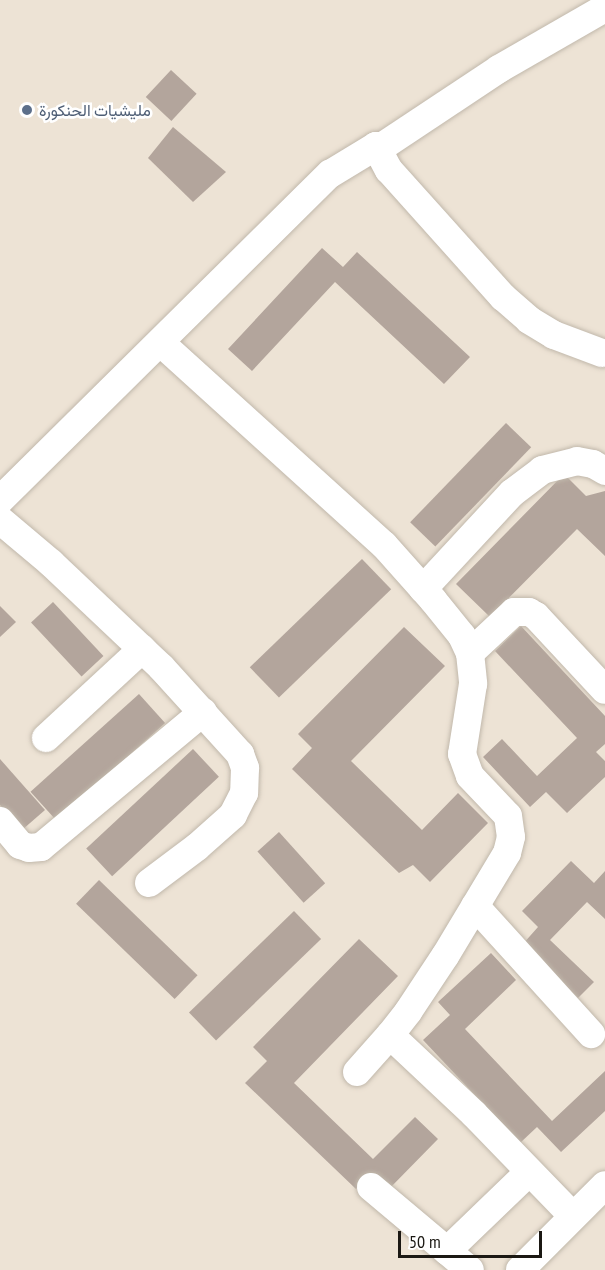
<!DOCTYPE html>
<meta charset="utf-8">
<style>
body{margin:0}
#map{position:relative;width:605px;height:1270px;overflow:hidden;background:#ede3d5;font-family:"PT Sans Narrow",Vazirmatn,sans-serif}
div>[style]{position:absolute}
.building>*{inset:0;background:#b3a59c;transform-origin:0 0}
.roads{filter:drop-shadow(0 0 2px #c1b8ab) drop-shadow(0 0 2px #c1b8ab)}
.minor>*{height:28px;margin:-14px;padding:0 14px;transform-origin:14px;border-radius:14px;background:#fff}
.dots>*{width:16px;height:16px;translate:-50% -50%;box-sizing:border-box;border:3px solid #fff;border-radius:50%}
span{translate:-50% -50%;white-space:nowrap;text-align:center;line-height:1.15;-webkit-text-stroke:5px #fff;paint-order:stroke}
.service-label{font-size:16px;color:#4e5e75}
.left{translate:0 -50%;text-align:left}
.scale{position:absolute;left:398px;top:1231px;width:144px;height:27px;box-sizing:border-box;border:3px solid #1b1813;border-top:0;padding-left:8px;font-size:18px;line-height:21px;white-space:nowrap;color:#1b1813;-webkit-text-stroke:4px #fff;paint-order:stroke}
</style>
<div id="map">
<div class="building">
<div style="left:171px;top:70px;width:35px;height:37px;rotate:43deg"></div>
<div style="clip-path:polygon(173px 127px,226px 172px,193px 202px,148px 158px)"></div>
<div style="clip-path:polygon(322px 248px,343px 267px,357px 252px,470px 357px,444px 384px,335px 282px,252px 371px,228px 349px)"></div>
<div style="left:506px;top:423px;width:35px;height:138px;rotate:44deg"></div>
<div style="clip-path:polygon(564px 474px,586px 496px,605px 491px,605px 556px,577px 529px,490px 617px,456px 584px)"></div>
<div style="left:362px;top:559px;width:42px;height:156px;rotate:46deg"></div>
<div style="left:53px;top:602px;width:74px;height:30px;rotate:47deg"></div>
<div style="clip-path:polygon(0 606px,16px 622px,0 637px)"></div>
<div style="clip-path:polygon(521px 626px,605px 716px,605px 744px,596px 752px,605px 761px,605px 777px,567px 813px,546px 792px,530px 807px,483px 757px,502px 739px,537px 776px,577px 738px,495px 651px)"></div>
<div style="clip-path:polygon(404px 627px,445px 666px,351px 761px,422px 830px,458px 793px,488px 823px,430px 882px,413px 865px,399px 873px,292px 769px,312px 748px,298px 734px)"></div>
<div style="left:139px;top:694px;width:39px;height:146px;rotate:48deg"></div>
<div style="left:193px;top:749px;width:38px;height:146px;rotate:47deg"></div>
<div style="clip-path:polygon(0 759px,45px 810px,22px 830px,0 805px)"></div>
<div style="left:279px;top:832px;width:69px;height:29px;rotate:48deg"></div>
<div style="clip-path:polygon(571px 861px,594px 883px,605px 871px,605px 919px,587px 902px,550px 940px,594px 982px,578px 998px,522px 945px,538px 927px,522px 911px)"></div>
<div style="left:99px;top:880px;width:137px;height:33px;rotate:44deg"></div>
<div style="left:294px;top:911px;width:39px;height:146px;rotate:46deg"></div>
<div style="clip-path:polygon(359px 939px,398px 976px,294px 1083px,373px 1159px,415px 1117px,438px 1139px,389px 1189px,372px 1173px,356px 1189px,245px 1083px,267px 1061px,253px 1047px)"></div>
<div style="clip-path:polygon(491px 953px,516px 980px,465px 1029px,552px 1121px,605px 1071px,605px 1111px,561px 1152px,537px 1127px,520px 1143px,423px 1040px,450px 1015px,438px 1002px)"></div>
</div>
<div class="roads">
<div class="minor">
<div style="left:376px;top:146px;width:27px;rotate:62deg"></div>
<div style="left:389px;top:170px;width:171px;rotate:48.1deg"></div>
<div style="left:503px;top:297px;width:35px;rotate:41deg"></div>
<div style="left:529px;top:320px;width:29px;rotate:31deg"></div>
<div style="left:554px;top:335px;width:51px;rotate:20.6deg"></div>
<div style="left:161px;top:343px;width:301px;rotate:42.2deg"></div>
<div style="left:384px;top:545px;width:74px;rotate:48.3deg"></div>
<div style="left:433px;top:600px;width:46px;rotate:51.1deg"></div>
<div style="left:462px;top:636px;width:19px;rotate:65deg"></div>
<div style="left:470px;top:653px;width:31px;rotate:84deg"></div>
<div style="left:473px;top:684px;width:71px;rotate:98.9deg"></div>
<div style="left:462px;top:754px;width:23px;rotate:70deg"></div>
<div style="left:470px;top:776px;width:55px;rotate:46.5deg"></div>
<div style="left:508px;top:816px;width:21px;rotate:82deg"></div>
<div style="left:511px;top:837px;width:16px;rotate:104deg"></div>
<div style="left:507px;top:853px;width:120px;rotate:121deg"></div>
<div style="left:445px;top:956px;width:67px;rotate:123.5deg"></div>
<div style="left:408px;top:1012px;width:29px;rotate:128deg"></div>
<div style="left:390px;top:1035px;width:115px;rotate:43.2deg"></div>
<div style="left:474px;top:1114px;width:142px;rotate:45.9deg"></div>
<div style="left:0;top:500px;width:464px;rotate:-44.7deg"></div>
<div style="left:330px;top:174px;width:54px;rotate:-31.3deg"></div>
<div style="left:376px;top:146px;width:7px"></div>
<div style="left:383px;top:146px;width:139px;rotate:-33.6deg"></div>
<div style="left:499px;top:69px;width:122px;rotate:-29.9deg"></div>
<div style="left:0;top:520px;width:67px;rotate:40.1deg"></div>
<div style="left:51px;top:563px;width:151px;rotate:43.4deg"></div>
<div style="left:161px;top:667px;width:118px;rotate:47.8deg"></div>
<div style="left:240px;top:754px;width:15px;rotate:70deg"></div>
<div style="left:245px;top:768px;width:25px;rotate:92deg"></div>
<div style="left:244px;top:793px;width:25px;rotate:117deg"></div>
<div style="left:233px;top:815px;width:48px;rotate:138.4deg"></div>
<div style="left:197px;top:847px;width:60px;rotate:143.1deg"></div>
<div style="left:423px;top:589px;width:131px;rotate:-47.2deg"></div>
<div style="left:512px;top:493px;width:38px;rotate:-37deg"></div>
<div style="left:542px;top:470px;width:36px;rotate:-14deg"></div>
<div style="left:577px;top:461px;width:16px;rotate:11deg"></div>
<div style="left:593px;top:464px;width:14px;rotate:30deg"></div>
<div style="left:470px;top:653px;width:60px;rotate:-43deg"></div>
<div style="left:514px;top:612px;width:15px"></div>
<div style="left:529px;top:612px;width:8px;rotate:30deg"></div>
<div style="left:536px;top:616px;width:101px;rotate:47deg"></div>
<div style="left:46px;top:738px;width:131px;rotate:-42.8deg"></div>
<div style="left:0;top:821px;width:31px;rotate:50deg"></div>
<div style="left:20px;top:845px;width:9px;rotate:18deg"></div>
<div style="left:29px;top:848px;width:12px;rotate:-5deg"></div>
<div style="left:41px;top:847px;width:211px;rotate:-39.8deg"></div>
<div style="left:475px;top:906px;width:173px;rotate:47.8deg"></div>
<div style="left:357px;top:1072px;width:50px;rotate:-48.3deg"></div>
<div style="left:371px;top:1187px;width:129px;rotate:40deg"></div>
<div style="left:447px;top:1251px;width:114px;rotate:-43.9deg"></div>
<div style="left:520px;top:1270px;width:120px;rotate:-45deg"></div>
</div>
</div>
<div class="dots">
<div style="left:27px;top:110px;background:#5c6f8a"></div>
</div>
<div class="service-label">
<span class="left" style="left:39px;top:110px">مليشيات الحنكورة</span>
</div>
<div class="scale">50 m</div>
</div>
